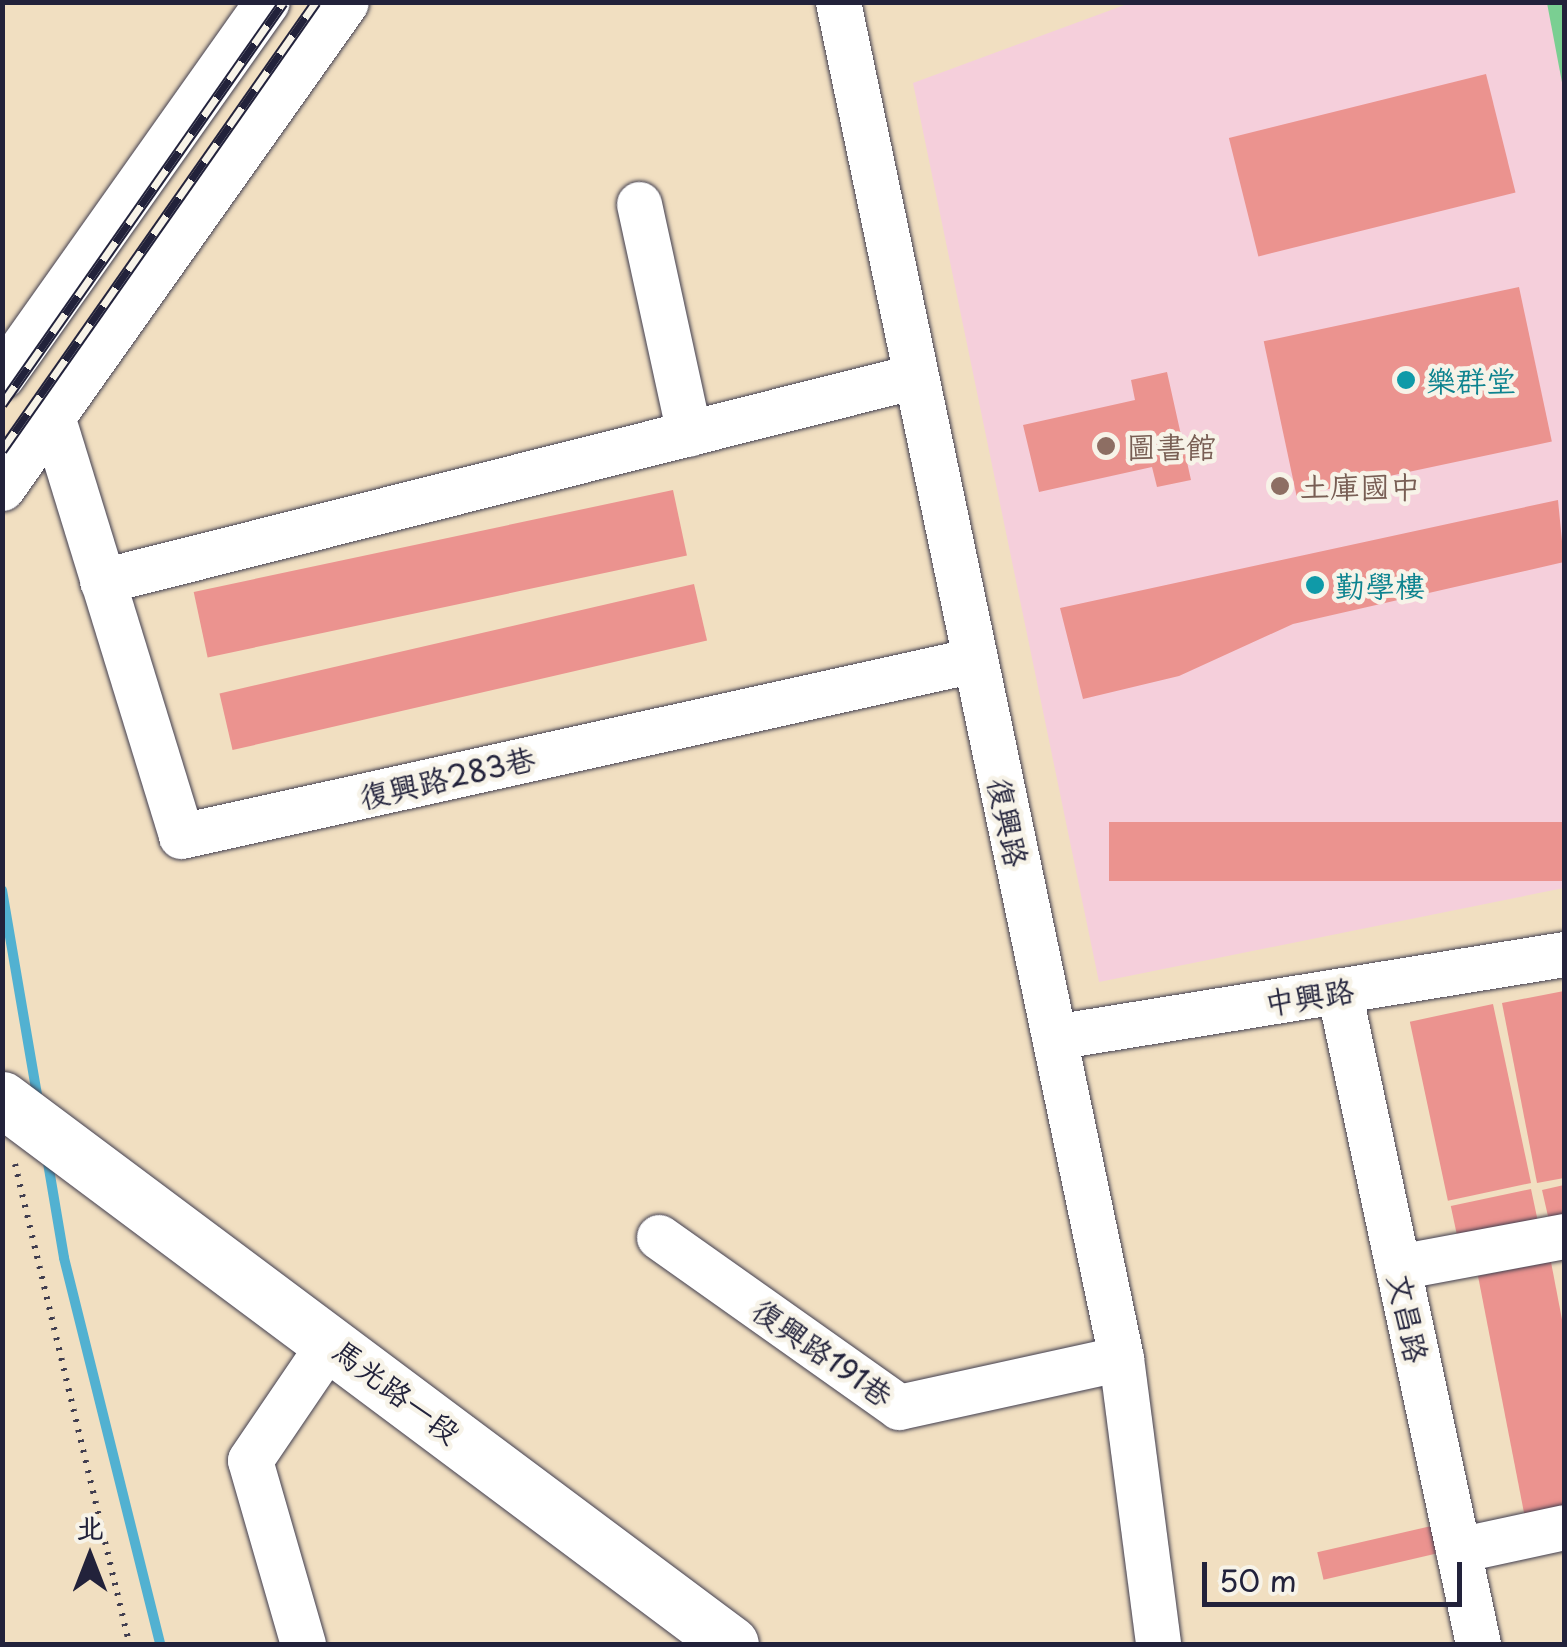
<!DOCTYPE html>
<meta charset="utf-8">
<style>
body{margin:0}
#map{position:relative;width:1567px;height:1647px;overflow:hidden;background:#f1dfc1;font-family:"Playpen Sans","LXGW WenKai TC",sans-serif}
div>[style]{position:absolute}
.built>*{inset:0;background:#f5cfdb}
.green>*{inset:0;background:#7acf92}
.stream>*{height:10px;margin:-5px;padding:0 5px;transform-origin:5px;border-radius:5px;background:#52b1d1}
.building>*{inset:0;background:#eb938f;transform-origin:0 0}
.path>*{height:6px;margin-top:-3px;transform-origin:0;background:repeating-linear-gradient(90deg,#413e4f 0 2.5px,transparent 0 10.5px)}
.roads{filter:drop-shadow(0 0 2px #413e4f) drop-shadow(0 0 2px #413e4f)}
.minor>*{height:45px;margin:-22.5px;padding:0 22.5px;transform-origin:22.5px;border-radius:22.5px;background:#fff}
.major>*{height:55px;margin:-27.5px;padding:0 27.5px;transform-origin:27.5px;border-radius:27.5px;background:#fff}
.rail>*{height:11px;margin-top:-5.5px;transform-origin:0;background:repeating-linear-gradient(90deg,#f7f3e8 0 22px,#22223b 0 44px);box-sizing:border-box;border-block:2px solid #22223b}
.dots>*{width:28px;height:28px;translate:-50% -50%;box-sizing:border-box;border:5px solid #f7f3e8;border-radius:50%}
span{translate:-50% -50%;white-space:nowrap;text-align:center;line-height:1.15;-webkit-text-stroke:9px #f7f3e8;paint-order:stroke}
.culture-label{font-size:30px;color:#0d838f}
.left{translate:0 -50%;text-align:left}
.education-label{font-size:30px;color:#785e54}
.street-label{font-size:30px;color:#22223b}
.frame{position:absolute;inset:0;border:5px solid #22223b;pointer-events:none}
.north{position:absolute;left:40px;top:1507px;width:100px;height:100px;-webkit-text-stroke:8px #f7f3e8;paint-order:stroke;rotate:0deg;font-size:28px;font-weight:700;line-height:40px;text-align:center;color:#22223b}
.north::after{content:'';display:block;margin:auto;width:35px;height:45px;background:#22223b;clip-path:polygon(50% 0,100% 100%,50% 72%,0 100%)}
.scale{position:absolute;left:1202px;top:1562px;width:260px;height:45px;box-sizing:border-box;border:5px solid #22223b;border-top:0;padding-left:12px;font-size:30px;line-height:35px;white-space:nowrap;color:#22223b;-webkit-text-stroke:8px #f7f3e8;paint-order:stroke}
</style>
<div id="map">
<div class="built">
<div style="clip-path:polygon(1130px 3px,1564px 3px,1564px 888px,1099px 982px,913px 83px)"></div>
</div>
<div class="green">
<div style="clip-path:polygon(1547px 3px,1564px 3px,1564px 93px)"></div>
</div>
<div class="stream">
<div style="left:2px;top:890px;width:214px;rotate:80.3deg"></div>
<div style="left:47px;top:1157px;width:102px;rotate:80.4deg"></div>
<div style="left:64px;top:1258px;width:398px;rotate:76deg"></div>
</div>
<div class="building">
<div style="left:1486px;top:74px;width:122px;height:265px;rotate:76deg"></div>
<div style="left:1519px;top:287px;width:158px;height:261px;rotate:78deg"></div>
<div style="clip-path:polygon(1167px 372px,1191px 480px,1157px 487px,1152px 467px,1039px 492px,1023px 425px,1135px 400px,1131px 380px)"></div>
<div style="left:673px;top:490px;width:67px;height:490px;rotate:78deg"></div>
<div style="clip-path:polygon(1558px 500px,1564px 562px,1293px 624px,1179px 676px,1083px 699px,1060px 608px)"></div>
<div style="left:694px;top:584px;width:58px;height:487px;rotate:77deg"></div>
<div style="left:1564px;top:822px;width:59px;height:455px;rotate:90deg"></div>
<div style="clip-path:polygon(1564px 991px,1564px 1178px,1537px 1183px,1502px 1003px)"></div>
<div style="left:1493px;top:1004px;width:183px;height:85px;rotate:78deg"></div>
<div style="clip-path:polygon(1564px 1185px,1564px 1222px,1550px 1225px,1542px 1190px)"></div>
<div style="left:1531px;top:1189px;width:38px;height:82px;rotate:78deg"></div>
<div style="clip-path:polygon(1551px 1262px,1564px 1330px,1564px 1515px,1526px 1523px,1478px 1276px)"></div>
<div style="left:1440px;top:1524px;width:28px;height:126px;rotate:77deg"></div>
</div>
<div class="path">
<div style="left:15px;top:1164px;width:493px;rotate:76.6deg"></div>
</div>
<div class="roads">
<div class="minor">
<div style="left:838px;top:2px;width:1385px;rotate:78.21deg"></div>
<div style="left:1121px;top:1358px;width:288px;rotate:82.6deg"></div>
<div style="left:639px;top:204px;width:235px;rotate:77.7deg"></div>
<div style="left:2px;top:376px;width:458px;rotate:-54.7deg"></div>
<div style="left:53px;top:419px;width:436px;rotate:72.9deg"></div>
<div style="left:181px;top:836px;width:812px;rotate:-12.51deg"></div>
<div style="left:2px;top:488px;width:595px;rotate:-54.71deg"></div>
<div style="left:102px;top:581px;width:839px;rotate:-14.14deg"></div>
<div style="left:1339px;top:991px;width:668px;rotate:77.98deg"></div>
<div style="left:1054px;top:1037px;width:517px;rotate:-9.24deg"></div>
<div style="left:659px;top:1237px;width:294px;rotate:35.3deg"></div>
<div style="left:899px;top:1407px;width:227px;rotate:-12.4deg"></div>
<div style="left:1398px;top:1267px;width:169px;rotate:-10.6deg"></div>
<div style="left:1458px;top:1550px;width:108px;rotate:-12.2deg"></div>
<div style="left:303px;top:1644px;width:191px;rotate:-106.1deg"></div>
<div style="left:250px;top:1460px;width:144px;rotate:-55.8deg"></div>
</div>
<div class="major">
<div style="left:2px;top:1099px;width:910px;rotate:36.78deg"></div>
</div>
</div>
<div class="rail">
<div style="left:2px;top:404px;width:490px;rotate:-55deg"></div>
<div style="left:2px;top:450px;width:547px;rotate:-54.97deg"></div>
</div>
<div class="dots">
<div style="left:1406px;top:380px;background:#0f9aa8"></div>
<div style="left:1106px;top:446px;background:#8d6e63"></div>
<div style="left:1280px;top:486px;background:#8d6e63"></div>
<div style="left:1315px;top:585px;background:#0f9aa8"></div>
</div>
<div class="culture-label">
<span class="left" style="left:1426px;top:380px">樂群堂</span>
<span class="left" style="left:1335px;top:585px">勤學樓</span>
</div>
<div class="education-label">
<span class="left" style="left:1126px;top:446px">圖書館</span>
<span class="left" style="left:1300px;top:486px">土庫國中</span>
</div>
<div class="street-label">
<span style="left:447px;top:777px;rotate:-13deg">復興路283巷</span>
<span style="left:1009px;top:822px;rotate:78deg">復興路</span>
<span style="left:1309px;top:996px;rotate:-9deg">中興路</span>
<span style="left:1409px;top:1318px;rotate:78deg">文昌路</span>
<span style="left:823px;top:1352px;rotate:35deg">復興路191巷</span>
<span style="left:397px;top:1391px;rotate:37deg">馬光路一段</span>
</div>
<div class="frame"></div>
<div class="north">北</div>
<div class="scale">50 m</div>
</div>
